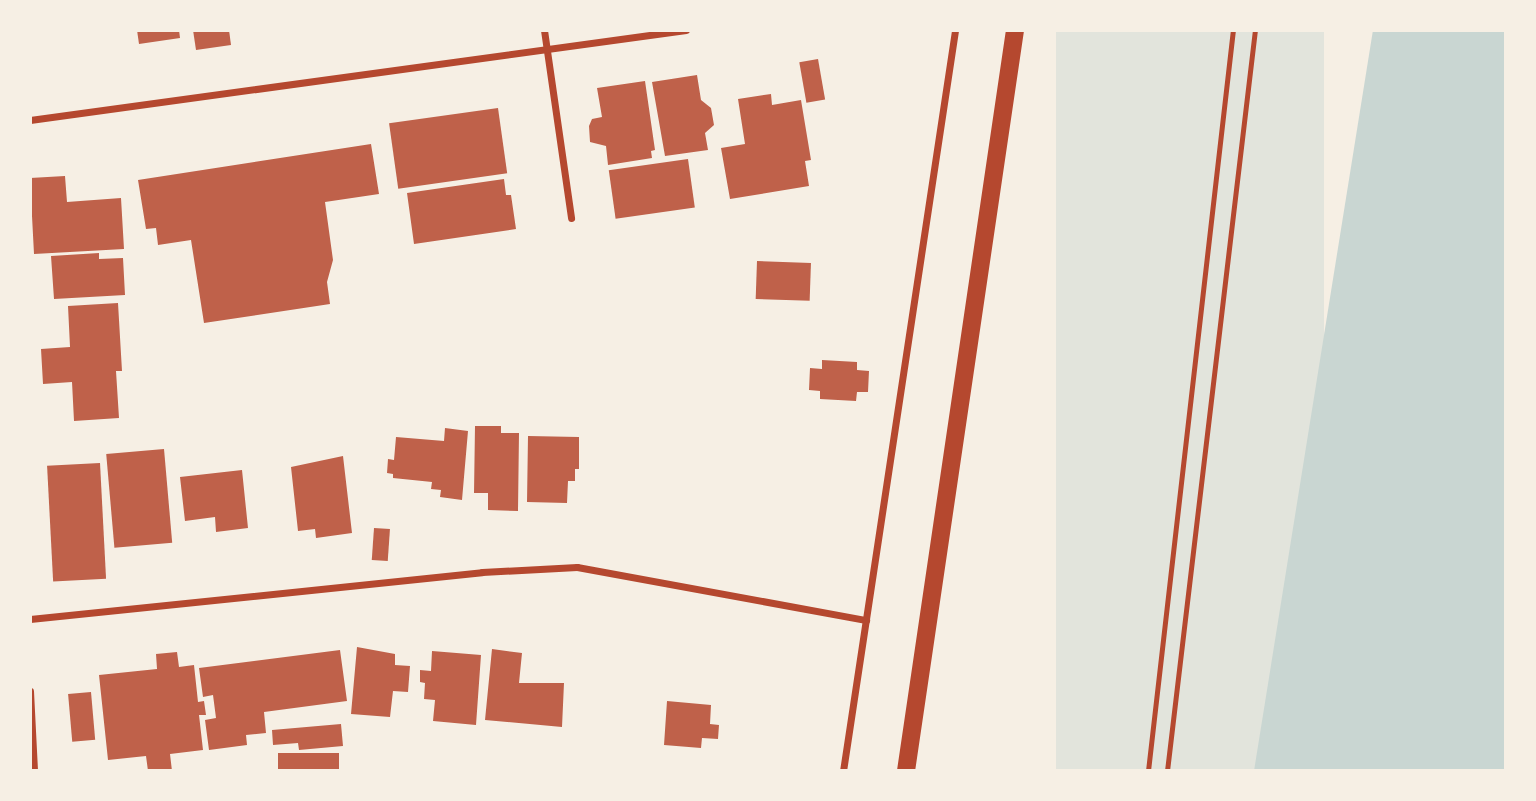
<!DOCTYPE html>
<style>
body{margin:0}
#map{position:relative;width:1536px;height:801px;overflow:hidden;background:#f6efe4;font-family:Poppins,sans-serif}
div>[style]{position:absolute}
.green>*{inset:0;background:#e2e4dc;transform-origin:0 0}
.water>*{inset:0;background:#c9d6d2}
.building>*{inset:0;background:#bf614a;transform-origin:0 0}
.path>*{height:4.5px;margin:-2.25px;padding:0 2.25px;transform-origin:2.25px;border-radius:2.25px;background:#b5482f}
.minor>*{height:7px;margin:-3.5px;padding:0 3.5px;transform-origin:3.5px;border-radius:3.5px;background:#b5482f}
.primary>*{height:18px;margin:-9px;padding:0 9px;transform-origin:9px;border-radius:9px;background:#b5482f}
span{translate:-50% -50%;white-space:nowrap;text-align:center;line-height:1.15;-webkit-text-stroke:6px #f6efe4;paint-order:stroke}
.frame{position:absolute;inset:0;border:32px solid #f6efe4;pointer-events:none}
</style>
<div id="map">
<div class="green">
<div style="left:1056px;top:30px;width:268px;height:749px"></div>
</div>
<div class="water">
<div style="clip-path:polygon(1373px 30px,1506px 30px,1506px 771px,1254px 771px)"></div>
</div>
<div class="building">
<div style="clip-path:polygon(137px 30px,179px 30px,180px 38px,139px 44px)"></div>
<div style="clip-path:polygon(193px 30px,229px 30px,231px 45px,196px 50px)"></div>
<div style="left:818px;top:59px;width:41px;height:19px;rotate:80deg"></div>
<div style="clip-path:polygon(697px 75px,701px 100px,711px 108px,714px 125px,705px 133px,708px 150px,665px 156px,652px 82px)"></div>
<div style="clip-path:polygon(645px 81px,655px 150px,651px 151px,652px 158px,608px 165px,606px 146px,590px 142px,589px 126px,592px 119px,602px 117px,597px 88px)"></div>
<div style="clip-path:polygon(771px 94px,772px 105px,801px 100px,811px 160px,805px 161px,809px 186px,730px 199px,721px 148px,745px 144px,738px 99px)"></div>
<div style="left:498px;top:108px;width:66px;height:110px;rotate:82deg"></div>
<div style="clip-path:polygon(371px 144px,379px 194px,325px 202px,333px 260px,327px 282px,330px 304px,204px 323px,191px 240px,158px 245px,156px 228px,146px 229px,138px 180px)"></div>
<div style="left:688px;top:159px;width:49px;height:80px;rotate:82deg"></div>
<div style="clip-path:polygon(65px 176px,67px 202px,121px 198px,124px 249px,34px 254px,30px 178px)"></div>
<div style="clip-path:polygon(504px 179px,506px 195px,511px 195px,516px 229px,414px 244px,407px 193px)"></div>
<div style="clip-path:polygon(99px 253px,99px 259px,123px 258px,125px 295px,54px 299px,51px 256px)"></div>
<div style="left:757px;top:261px;width:54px;height:38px;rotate:2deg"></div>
<div style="clip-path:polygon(118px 303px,122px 371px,116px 371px,119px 418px,74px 421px,72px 382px,43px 384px,41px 349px,70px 347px,68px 306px)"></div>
<div style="clip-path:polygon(822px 360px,857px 362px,857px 370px,869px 371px,868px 392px,857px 392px,856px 401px,820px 399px,820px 391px,809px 390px,810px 368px,822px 369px)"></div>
<div style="clip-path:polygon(475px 426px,501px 426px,501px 433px,519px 433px,518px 511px,488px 510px,488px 493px,474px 493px)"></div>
<div style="clip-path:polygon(445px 428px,468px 431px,462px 500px,440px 497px,441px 490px,431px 489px,432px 482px,393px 478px,393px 474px,387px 473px,388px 459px,394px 460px,396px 437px,444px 441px)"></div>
<div style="clip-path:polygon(528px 436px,579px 437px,579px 469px,575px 469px,575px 481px,568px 481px,567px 503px,527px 502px)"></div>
<div style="left:164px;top:449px;width:94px;height:58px;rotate:85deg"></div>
<div style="clip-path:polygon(343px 456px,352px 533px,316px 538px,315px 529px,298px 531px,291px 467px)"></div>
<div style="left:100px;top:463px;width:116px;height:53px;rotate:87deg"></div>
<div style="clip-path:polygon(242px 470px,248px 528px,216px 532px,215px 517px,185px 521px,180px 477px)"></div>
<div style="left:374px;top:528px;width:16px;height:32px;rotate:4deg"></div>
<div style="clip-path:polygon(357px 647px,395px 654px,395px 665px,410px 666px,408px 692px,393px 691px,390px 717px,351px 714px)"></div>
<div style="clip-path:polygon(492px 649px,522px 653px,519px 683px,564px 683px,562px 727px,485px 720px)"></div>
<div style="clip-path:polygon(340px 650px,347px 701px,264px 712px,266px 733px,246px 735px,247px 745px,209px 750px,205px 720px,216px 718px,213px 695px,203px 697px,199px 668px)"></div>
<div style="clip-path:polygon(432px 651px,481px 655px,476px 725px,433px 721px,435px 700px,424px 699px,425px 683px,420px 682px,420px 670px,431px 671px)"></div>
<div style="clip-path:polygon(177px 652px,179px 667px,194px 665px,198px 702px,204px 701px,206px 715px,199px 715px,203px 750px,170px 754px,172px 771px,148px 771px,146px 756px,108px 760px,99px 675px,157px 669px,156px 654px)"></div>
<div style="left:91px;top:692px;width:48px;height:23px;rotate:85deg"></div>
<div style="clip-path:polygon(667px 701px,711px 705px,710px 724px,719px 725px,718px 739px,702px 738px,701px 748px,664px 745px)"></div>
<div style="clip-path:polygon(341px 724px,343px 746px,299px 750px,298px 743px,273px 745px,272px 730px)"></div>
<div style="left:278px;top:753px;width:61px;height:18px"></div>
</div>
<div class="path">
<div style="left:1148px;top:771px;width:746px;rotate:-83.46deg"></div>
<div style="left:1167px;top:771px;width:746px;rotate:-83.23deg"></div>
</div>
<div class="minor">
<div style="left:544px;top:30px;width:190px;rotate:81.8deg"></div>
<div style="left:30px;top:120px;width:662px;rotate:-7.81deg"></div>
<div style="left:30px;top:619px;width:454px;rotate:-5.9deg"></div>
<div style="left:482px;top:572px;width:95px;rotate:-3deg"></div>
<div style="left:577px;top:567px;width:294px;rotate:10.4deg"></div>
<div style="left:30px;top:691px;width:80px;rotate:87.1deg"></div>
<div style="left:843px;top:771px;width:749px;rotate:-81.4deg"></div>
</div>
<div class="primary">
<div style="left:906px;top:771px;width:749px;rotate:-81.63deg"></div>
</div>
<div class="frame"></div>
</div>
